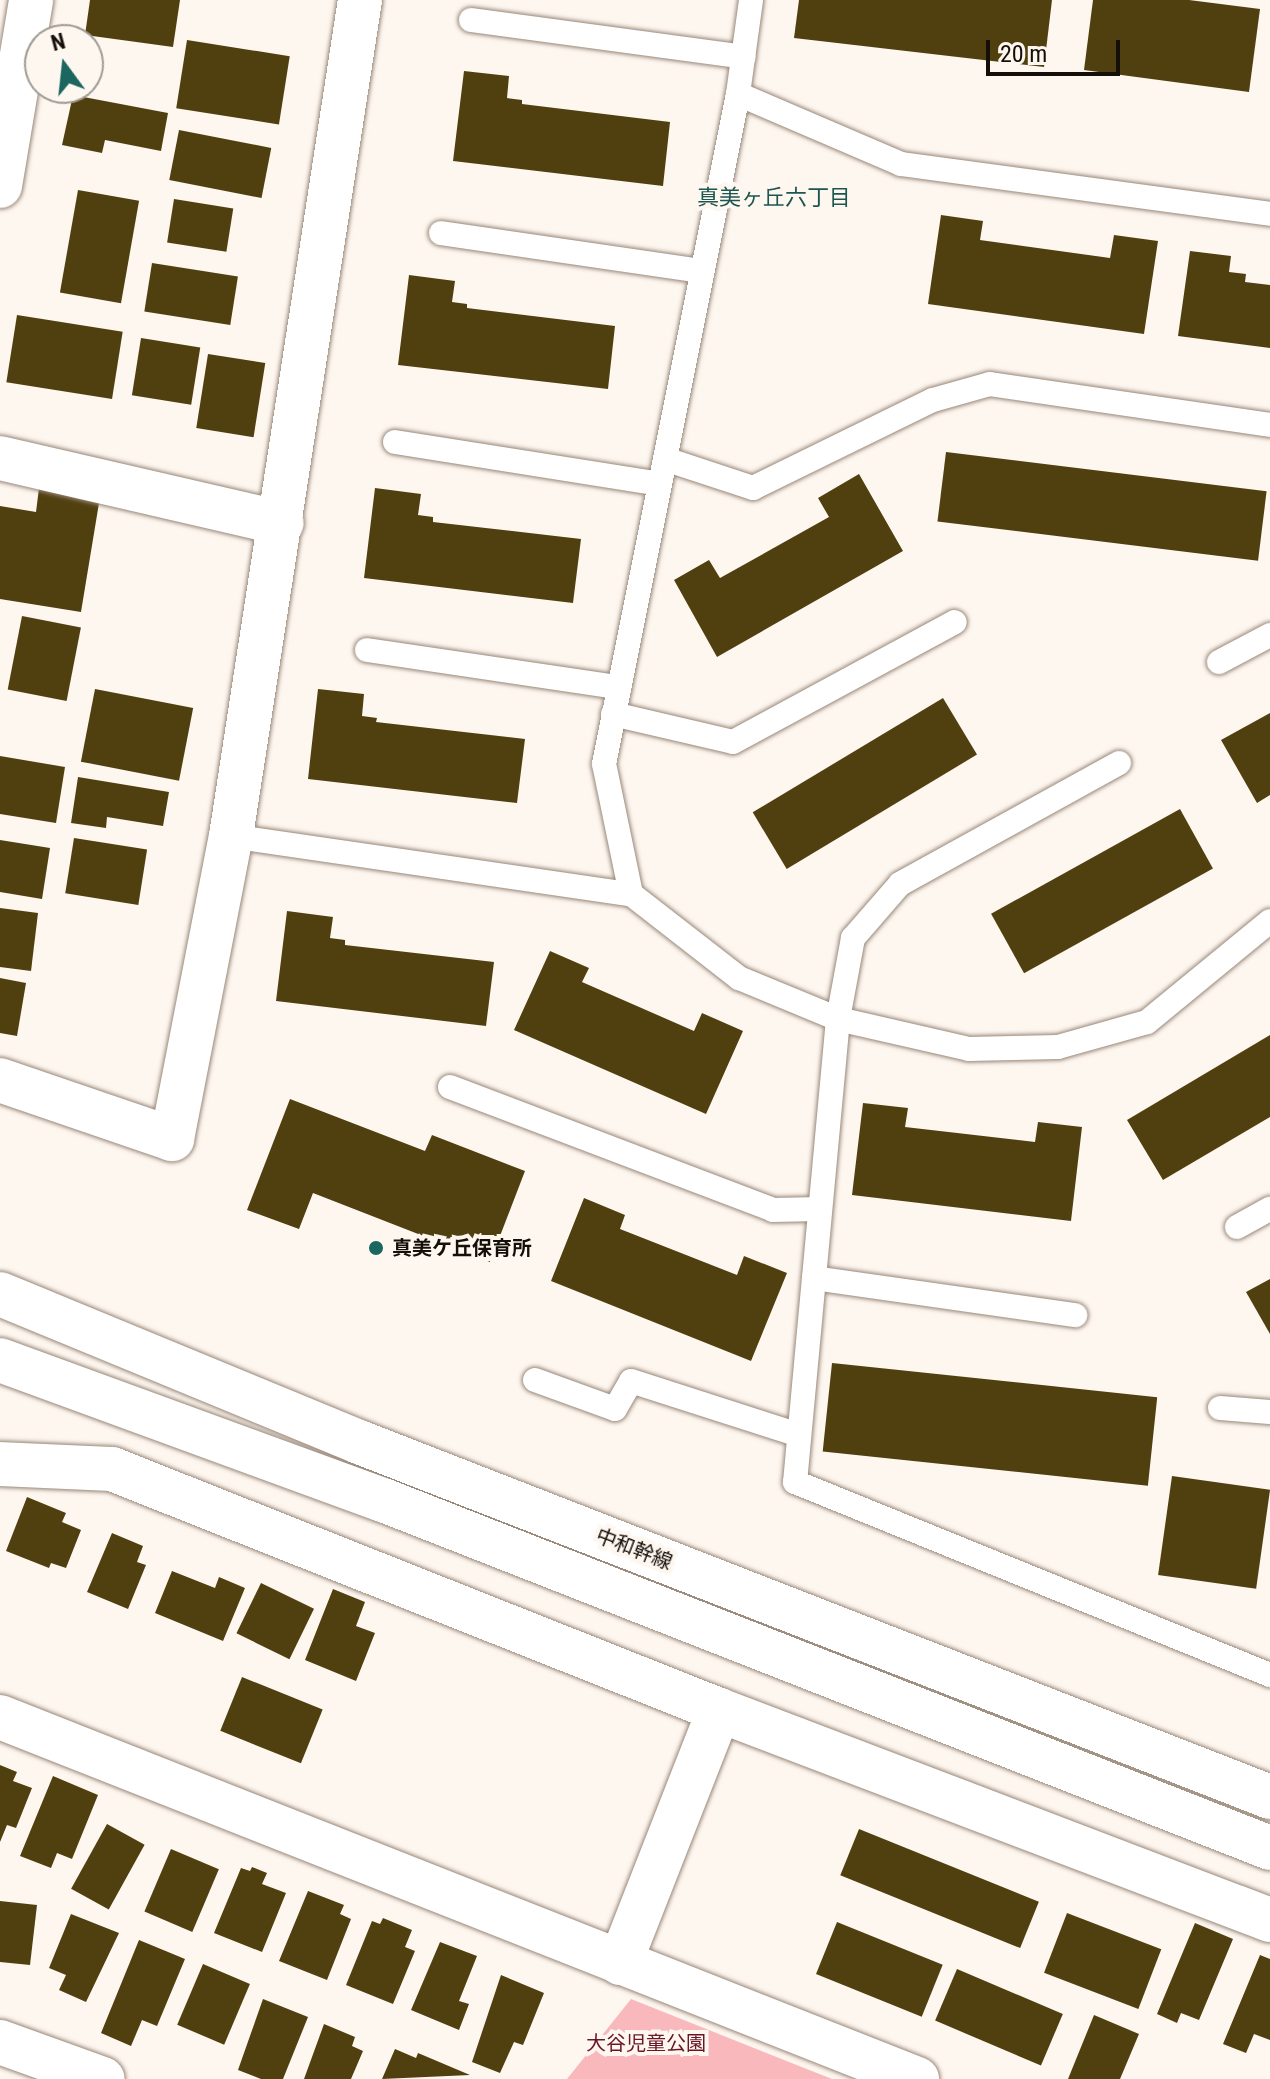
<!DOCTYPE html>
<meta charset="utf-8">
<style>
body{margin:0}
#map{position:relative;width:1270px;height:2079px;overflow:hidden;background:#fef7f0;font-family:"Roboto Condensed","Noto Sans JP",sans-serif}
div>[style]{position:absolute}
.green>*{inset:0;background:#f9b8bc}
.building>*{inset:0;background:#51400f;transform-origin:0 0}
.roads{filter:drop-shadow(0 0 2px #988778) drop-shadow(0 0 2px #988778)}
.service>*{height:24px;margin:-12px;padding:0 12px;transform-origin:12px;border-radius:12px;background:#fff}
.minor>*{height:44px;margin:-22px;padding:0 22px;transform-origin:22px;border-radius:22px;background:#fff}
.secondary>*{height:44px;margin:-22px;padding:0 22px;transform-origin:22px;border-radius:22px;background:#fff}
.dots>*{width:22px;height:22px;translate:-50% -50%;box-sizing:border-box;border:4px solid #fef7f0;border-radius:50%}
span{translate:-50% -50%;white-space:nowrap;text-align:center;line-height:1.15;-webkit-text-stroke:8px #fef7f0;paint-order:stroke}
.poi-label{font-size:20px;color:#150f09;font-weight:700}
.left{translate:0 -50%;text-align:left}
.street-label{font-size:20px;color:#150f09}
.park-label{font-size:20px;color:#691727}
.neighbourhood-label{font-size:22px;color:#1c5650}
.north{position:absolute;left:24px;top:24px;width:80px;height:80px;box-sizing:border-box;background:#fef7f0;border:2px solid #a19a94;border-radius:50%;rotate:345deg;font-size:22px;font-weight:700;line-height:32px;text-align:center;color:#150f09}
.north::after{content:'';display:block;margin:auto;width:28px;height:36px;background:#1b665f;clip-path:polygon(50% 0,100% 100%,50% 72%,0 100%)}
.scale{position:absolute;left:986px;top:40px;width:134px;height:36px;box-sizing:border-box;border:4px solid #150f09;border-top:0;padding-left:10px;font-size:24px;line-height:28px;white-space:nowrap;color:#150f09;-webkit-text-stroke:6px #fef7f0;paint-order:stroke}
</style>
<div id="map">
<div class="green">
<div style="clip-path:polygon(631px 1999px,832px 2079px,567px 2079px)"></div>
</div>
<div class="building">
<div style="clip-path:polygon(90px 0,180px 0,173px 47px,85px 35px)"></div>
<div style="clip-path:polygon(799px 0,1052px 0,1044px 67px,794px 38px)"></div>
<div style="clip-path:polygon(1093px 0,1189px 0,1260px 9px,1249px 92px,1084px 70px)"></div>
<div style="left:187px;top:40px;width:104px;height:69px;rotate:9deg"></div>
<div style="clip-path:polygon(464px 71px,509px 76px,507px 98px,522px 100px,522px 104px,670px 122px,663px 186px,453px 161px)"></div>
<div style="clip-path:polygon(73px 95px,168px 113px,161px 151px,105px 140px,102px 153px,62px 145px)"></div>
<div style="left:179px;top:130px;width:94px;height:51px;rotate:11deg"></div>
<div style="left:78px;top:190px;width:62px;height:104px;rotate:10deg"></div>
<div style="left:174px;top:199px;width:60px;height:44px;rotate:9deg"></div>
<div style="clip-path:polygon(941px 215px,983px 221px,980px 240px,1110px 258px,1114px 235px,1158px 241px,1144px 334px,928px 304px)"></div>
<div style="clip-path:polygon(1190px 251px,1231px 256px,1229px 272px,1246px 274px,1245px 282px,1270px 285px,1270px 348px,1178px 336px)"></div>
<div style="left:152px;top:263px;width:87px;height:49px;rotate:9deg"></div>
<div style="clip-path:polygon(409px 275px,455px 281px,452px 302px,467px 304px,467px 308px,615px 326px,608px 389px,398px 365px)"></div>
<div style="left:17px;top:315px;width:107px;height:68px;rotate:9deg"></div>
<div style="left:141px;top:338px;width:60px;height:58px;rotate:9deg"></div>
<div style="left:208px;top:354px;width:58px;height:75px;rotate:9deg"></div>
<div style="left:946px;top:452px;width:323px;height:70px;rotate:7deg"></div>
<div style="clip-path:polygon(859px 474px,903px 551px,717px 657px,674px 580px,709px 560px,720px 578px,829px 517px,818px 498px)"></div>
<div style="clip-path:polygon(39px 488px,100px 497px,81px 612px,0 599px,0 506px,36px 512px)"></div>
<div style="clip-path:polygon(375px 488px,421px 494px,418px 515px,433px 517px,433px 522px,581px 539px,573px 603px,364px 578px)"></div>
<div style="left:22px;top:616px;width:60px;height:75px;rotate:11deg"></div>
<div style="left:95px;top:689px;width:100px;height:74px;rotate:11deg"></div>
<div style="clip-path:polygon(318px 689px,364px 694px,362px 716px,377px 718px,376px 722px,525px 739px,517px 803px,308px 779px)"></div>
<div style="left:943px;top:698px;width:66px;height:222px;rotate:59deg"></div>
<div style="clip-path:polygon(1270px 713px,1270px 795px,1257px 803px,1221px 740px)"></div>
<div style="clip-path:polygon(0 756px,65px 767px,56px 823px,0 814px)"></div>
<div style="clip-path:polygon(78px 777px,169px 792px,163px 826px,107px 817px,106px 828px,71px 823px)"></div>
<div style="left:1180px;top:809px;width:68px;height:216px;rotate:61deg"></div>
<div style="left:74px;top:838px;width:74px;height:56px;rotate:9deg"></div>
<div style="clip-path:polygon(0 840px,50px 848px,42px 899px,0 892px)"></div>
<div style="clip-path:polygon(0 908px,38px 913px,31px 971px,0 967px)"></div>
<div style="clip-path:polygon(287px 911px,333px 917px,330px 938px,345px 940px,345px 945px,494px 962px,486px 1026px,276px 1001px)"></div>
<div style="clip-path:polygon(550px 951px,589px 968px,582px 982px,694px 1031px,702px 1013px,743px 1031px,706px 1114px,514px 1030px)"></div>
<div style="clip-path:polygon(0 978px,26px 983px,17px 1036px,0 1033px)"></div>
<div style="clip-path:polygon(1270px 1035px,1270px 1117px,1163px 1180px,1127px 1120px)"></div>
<div style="clip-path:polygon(290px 1099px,425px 1151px,432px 1135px,525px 1171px,490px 1262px,313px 1193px,299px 1229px,247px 1210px)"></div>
<div style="clip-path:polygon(863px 1103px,908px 1108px,905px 1127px,1035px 1142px,1038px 1122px,1082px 1127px,1071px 1221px,852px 1195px)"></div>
<div style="clip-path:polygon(584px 1198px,625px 1215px,620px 1229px,737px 1275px,744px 1256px,787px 1273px,751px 1361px,551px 1281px)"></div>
<div style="clip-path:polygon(1270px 1279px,1270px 1334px,1246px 1292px)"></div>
<div style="left:832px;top:1363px;width:327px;height:89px;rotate:6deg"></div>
<div style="left:1172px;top:1476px;width:99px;height:100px;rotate:8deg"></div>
<div style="clip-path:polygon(27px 1497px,66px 1513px,62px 1522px,81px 1530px,66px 1568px,51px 1563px,49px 1568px,6px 1551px)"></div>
<div style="clip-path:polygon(112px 1533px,143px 1546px,137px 1562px,146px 1565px,128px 1609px,87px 1592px)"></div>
<div style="clip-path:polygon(172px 1571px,215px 1588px,219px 1577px,245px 1588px,223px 1641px,155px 1613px)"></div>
<div style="left:261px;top:1583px;width:59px;height:56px;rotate:26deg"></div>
<div style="clip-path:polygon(333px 1589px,365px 1602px,356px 1626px,375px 1633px,356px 1681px,305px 1660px)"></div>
<div style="left:242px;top:1677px;width:87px;height:58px;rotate:22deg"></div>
<div style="clip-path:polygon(0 1765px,17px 1772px,13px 1781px,32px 1788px,16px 1828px,7px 1825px,0 1842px)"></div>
<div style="clip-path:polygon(53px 1776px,98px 1795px,72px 1859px,57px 1853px,51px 1868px,20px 1856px)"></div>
<div style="left:107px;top:1824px;width:43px;height:74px;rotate:29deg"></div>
<div style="left:859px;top:1829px;width:194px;height:50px;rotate:22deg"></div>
<div style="left:171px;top:1849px;width:52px;height:68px;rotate:23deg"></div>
<div style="clip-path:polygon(252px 1867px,267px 1873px,262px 1884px,286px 1893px,262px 1952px,214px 1933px,241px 1868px,250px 1871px)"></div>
<div style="clip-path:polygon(308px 1891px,344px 1905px,340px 1914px,351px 1919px,327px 1980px,279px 1961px)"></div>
<div style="clip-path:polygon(0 1901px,37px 1905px,30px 1965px,0 1962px)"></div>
<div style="left:1067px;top:1913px;width:101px;height:64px;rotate:21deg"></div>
<div style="clip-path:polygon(71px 1914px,119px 1933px,86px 2002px,59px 1990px,66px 1975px,49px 1968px)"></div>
<div style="clip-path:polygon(383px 1918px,412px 1930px,405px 1947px,415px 1951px,393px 2004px,346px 1985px,372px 1921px,380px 1924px)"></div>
<div style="left:837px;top:1922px;width:114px;height:56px;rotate:22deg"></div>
<div style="clip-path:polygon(1195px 1923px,1233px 1939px,1199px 2020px,1181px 2013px,1177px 2023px,1157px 2014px)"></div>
<div style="clip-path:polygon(139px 1940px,185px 1959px,157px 2026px,142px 2020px,131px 2046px,101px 2033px)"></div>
<div style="clip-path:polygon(440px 1942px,477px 1956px,459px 2001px,469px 2004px,459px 2030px,411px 2010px)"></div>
<div style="clip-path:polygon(1260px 1955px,1270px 1959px,1270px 2040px,1254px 2034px,1246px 2053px,1223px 2044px)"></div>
<div style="left:203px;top:1964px;width:51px;height:66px;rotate:23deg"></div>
<div style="left:957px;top:1969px;width:115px;height:56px;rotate:23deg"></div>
<div style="clip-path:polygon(501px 1975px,544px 1993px,523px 2045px,514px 2042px,500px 2073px,472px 2062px)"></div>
<div style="clip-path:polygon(263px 1999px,308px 2017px,283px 2079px,261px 2079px,238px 2070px)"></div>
<div style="clip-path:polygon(1094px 2015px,1139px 2034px,1120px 2079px,1068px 2079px)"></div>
<div style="clip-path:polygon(324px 2024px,355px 2037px,352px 2046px,363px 2051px,351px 2079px,304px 2079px)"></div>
<div style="clip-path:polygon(395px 2049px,416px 2058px,418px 2053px,470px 2075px,382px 2079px)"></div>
</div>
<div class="roads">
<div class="service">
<div style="left:471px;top:20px;width:275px;rotate:7.7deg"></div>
<div style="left:738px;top:94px;width:177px;rotate:23.2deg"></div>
<div style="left:901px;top:164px;width:372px;rotate:7.7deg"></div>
<div style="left:441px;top:233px;width:264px;rotate:8.3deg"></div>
<div style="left:395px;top:442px;width:268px;rotate:9deg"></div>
<div style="left:665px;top:459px;width:93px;rotate:18.2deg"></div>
<div style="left:753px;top:488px;width:200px;rotate:-26.1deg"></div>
<div style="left:933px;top:400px;width:59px;rotate:-15.7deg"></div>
<div style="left:990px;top:384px;width:283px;rotate:8.3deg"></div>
<div style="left:367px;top:650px;width:255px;rotate:8.4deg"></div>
<div style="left:1219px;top:662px;width:58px;rotate:-27.9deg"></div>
<div style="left:613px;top:714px;width:123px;rotate:13.1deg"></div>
<div style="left:733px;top:742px;width:252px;rotate:-28.4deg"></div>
<div style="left:1119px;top:763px;width:250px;rotate:151.1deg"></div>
<div style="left:900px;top:884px;width:72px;rotate:131deg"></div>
<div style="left:853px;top:938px;width:82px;rotate:100.5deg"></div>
<div style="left:838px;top:1019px;width:465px;rotate:95.3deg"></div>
<div style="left:795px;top:1482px;width:513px;rotate:22.11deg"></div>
<div style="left:231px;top:836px;width:404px;rotate:8.3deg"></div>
<div style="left:631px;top:894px;width:137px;rotate:37.9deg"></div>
<div style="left:739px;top:978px;width:107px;rotate:22.5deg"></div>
<div style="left:838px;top:1019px;width:134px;rotate:12.9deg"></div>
<div style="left:969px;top:1049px;width:89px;rotate:-1.3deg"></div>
<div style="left:1058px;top:1047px;width:92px;rotate:-15.7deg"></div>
<div style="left:1147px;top:1022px;width:159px;rotate:-39.4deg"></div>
<div style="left:631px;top:894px;width:133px;rotate:-101.7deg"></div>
<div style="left:604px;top:764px;width:683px;rotate:-78.69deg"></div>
<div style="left:738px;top:94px;width:95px;rotate:-82.1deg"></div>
<div style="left:450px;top:1087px;width:346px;rotate:20.8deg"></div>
<div style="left:773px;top:1210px;width:47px;rotate:-1.2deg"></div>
<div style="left:1237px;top:1227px;width:38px;rotate:-29deg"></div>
<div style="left:814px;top:1278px;width:264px;rotate:8.1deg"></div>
<div style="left:535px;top:1380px;width:85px;rotate:19.9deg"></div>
<div style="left:615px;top:1409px;width:32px;rotate:-60deg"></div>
<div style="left:631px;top:1381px;width:176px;rotate:17.8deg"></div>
<div style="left:1220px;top:1408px;width:50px;rotate:4.6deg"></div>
</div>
<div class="minor">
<div style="left:0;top:186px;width:189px;rotate:-80.5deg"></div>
<div style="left:0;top:458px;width:289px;rotate:13deg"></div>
<div style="left:0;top:1080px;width:182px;rotate:18.9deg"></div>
<div style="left:172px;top:1139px;width:309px;rotate:-79deg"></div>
<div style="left:231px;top:836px;width:846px;rotate:-81.23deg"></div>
<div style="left:0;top:1464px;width:112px;rotate:2.6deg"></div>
<div style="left:112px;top:1469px;width:653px;rotate:21.65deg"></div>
<div style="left:719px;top:1710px;width:590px;rotate:20.86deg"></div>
<div style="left:0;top:1717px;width:986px;rotate:21.54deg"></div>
<div style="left:620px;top:1963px;width:272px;rotate:-68.6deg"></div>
<div style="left:0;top:2042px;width:109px;rotate:19.8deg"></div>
</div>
<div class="secondary">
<div style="left:0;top:1294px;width:388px;rotate:22.4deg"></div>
<div style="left:359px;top:1442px;width:978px;rotate:21.29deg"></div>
<div style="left:0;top:1360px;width:408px;rotate:20.1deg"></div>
<div style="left:383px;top:1500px;width:953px;rotate:21.42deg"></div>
</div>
</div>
<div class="dots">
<div style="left:376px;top:1248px;background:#1b665f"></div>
</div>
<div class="poi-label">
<span class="left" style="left:392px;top:1248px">真美ケ丘保育所</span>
</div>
<div class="street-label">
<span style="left:634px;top:1549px;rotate:21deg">中和幹線</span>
</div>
<div class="park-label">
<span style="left:646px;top:2043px">大谷児童公園</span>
</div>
<div class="neighbourhood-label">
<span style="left:774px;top:198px">真美ヶ丘六丁目</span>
</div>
<div class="north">N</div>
<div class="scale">20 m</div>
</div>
